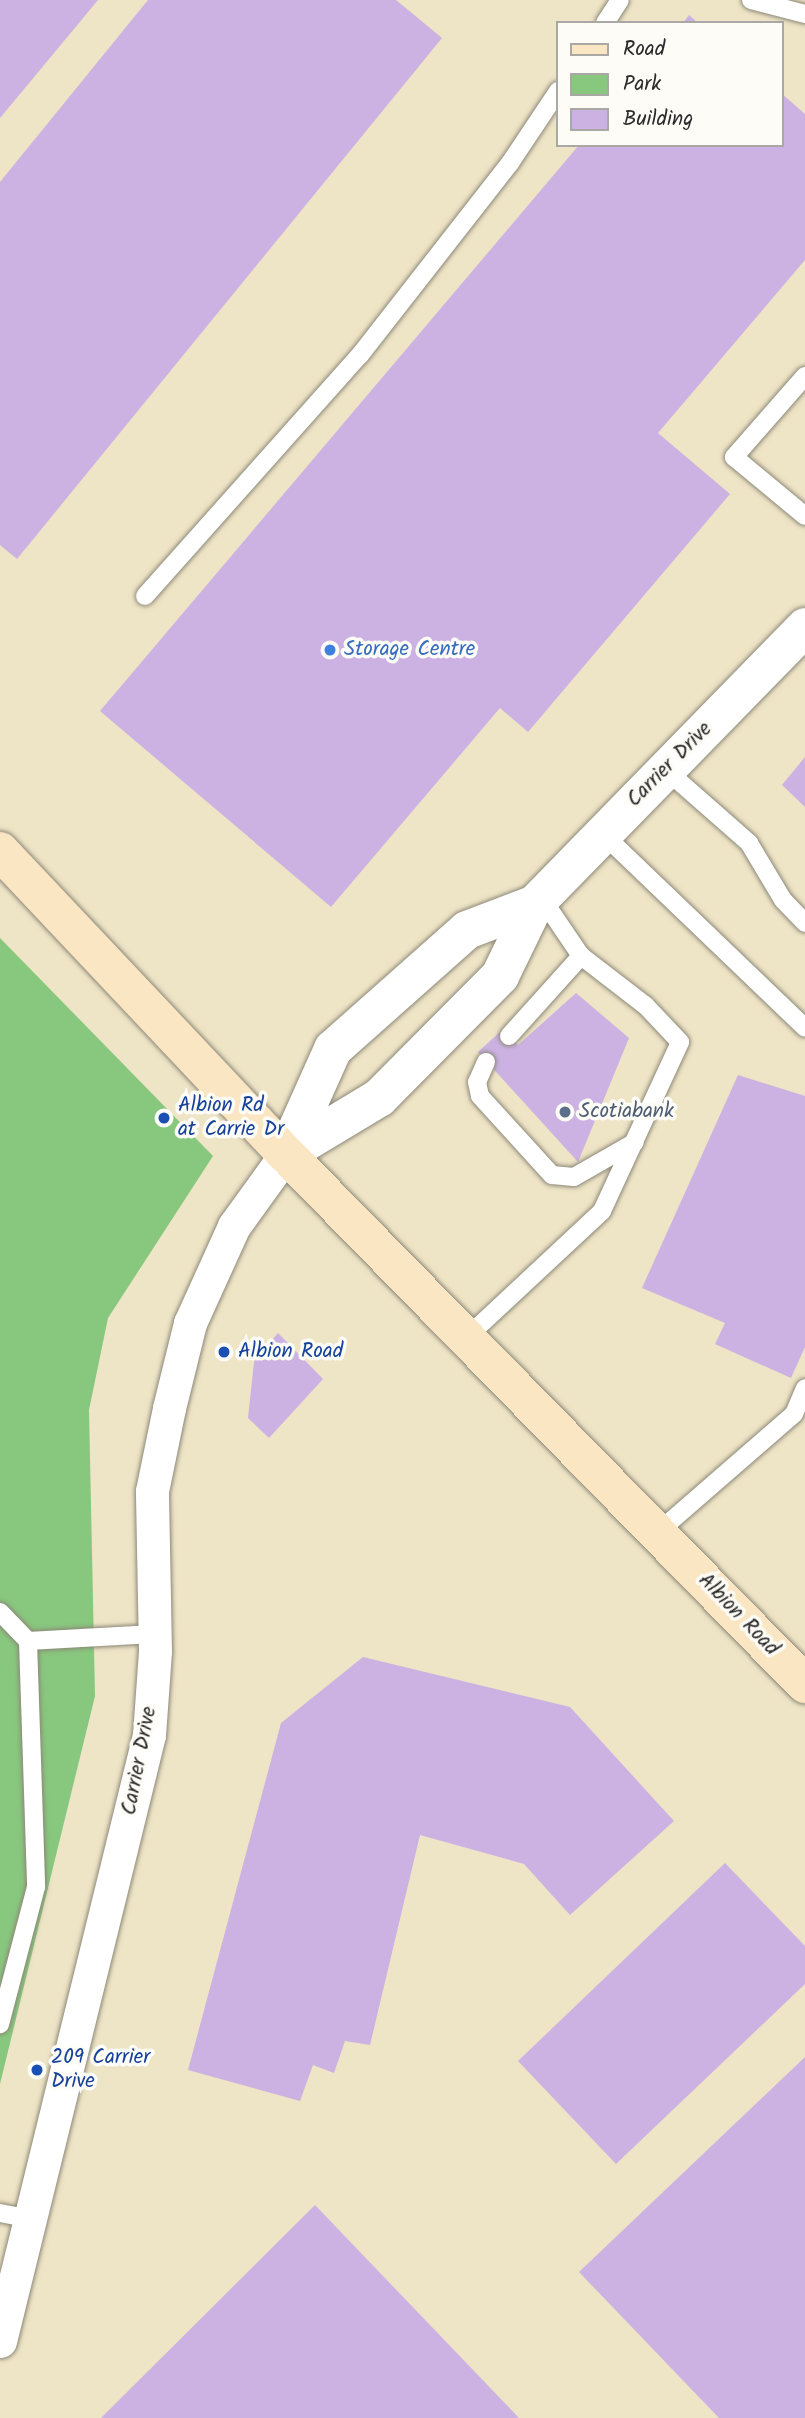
<!DOCTYPE html>
<style>
body{margin:0}
#map{position:relative;width:805px;height:2418px;overflow:hidden;background:#eee4c6;font-family:Kalam,sans-serif}
div>[style]{position:absolute}
.green>*{inset:0;background:#88c77e}
.building>*{inset:0;background:#cbb2e2}
.roads{filter:drop-shadow(0 0 2px #8c8878) drop-shadow(0 0 2px #8c8878)}
.service>*{height:18px;margin:-9px;padding:0 9px;transform-origin:9px;border-radius:9px;background:#fff}
.minor>*{height:33px;margin:-16.5px;padding:0 16.5px;transform-origin:16.5px;border-radius:16.5px;background:#fff}
.tertiary>*{height:38px;margin:-19px;padding:0 19px;transform-origin:19px;border-radius:19px;background:#fff}
.secondary>*{height:38px;margin:-19px;padding:0 19px;transform-origin:19px;border-radius:19px;background:#fbe6c4}
.dots>*{width:19px;height:19px;translate:-50% -50%;box-sizing:border-box;border:4px solid #fdfcf7;border-radius:50%}
span{translate:-50% -50%;white-space:nowrap;text-align:center;line-height:1.15;-webkit-text-stroke:7px #fdfcf7;paint-order:stroke}
.shop-label{font-size:21px;color:#366cbe}
.left{translate:0 -50%;text-align:left}
.street-label{font-size:21px;color:#2b2b2b}
.transit-label{font-size:21px;color:#164399}
.service-label{font-size:21px;color:#4e5e75}
.legend{position:absolute;left:556px;top:21px;width:228px;height:126px;box-sizing:border-box;background:#fdfcf7;border:2px solid #a9a8a5;margin:0;padding:9px 12px;list-style:none;font-size:21px;color:#2b2b2b}
.legend li{display:flex;align-items:center;gap:14px;height:35px}
.legend b{width:35px;border:2px solid #a9a8a5}
</style>
<div id="map">
<div class="green">
<div style="clip-path:polygon(0 938px,213px 1156px,108px 1318px,89px 1410px,95px 1696px,0 2084px)"></div>
</div>
<div class="building">
<div style="clip-path:polygon(0 0,98px 0,0 118px)"></div>
<div style="clip-path:polygon(148px 0,396px 0,442px 38px,17px 559px,0 545px,0 182px)"></div>
<div style="clip-path:polygon(689px 15px,698px 23px,683px 23px)"></div>
<div style="clip-path:polygon(782px 94px,805px 114px,805px 260px,658px 433px,730px 494px,528px 732px,500px 708px,331px 907px,100px 711px,579px 145px,782px 145px)"></div>
<div style="clip-path:polygon(805px 757px,805px 807px,782px 785px)"></div>
<div style="clip-path:polygon(576px 993px,629px 1038px,578px 1162px,478px 1052px,502px 1030px,518px 1045px)"></div>
<div style="clip-path:polygon(738px 1075px,805px 1096px,805px 1347px,791px 1378px,715px 1344px,725px 1323px,642px 1288px)"></div>
<div style="clip-path:polygon(278px 1333px,323px 1379px,269px 1438px,248px 1418px,254px 1362px)"></div>
<div style="clip-path:polygon(363px 1657px,570px 1707px,674px 1821px,570px 1915px,524px 1864px,420px 1835px,370px 2045px,345px 2041px,334px 2073px,313px 2065px,300px 2101px,188px 2070px,281px 1723px)"></div>
<div style="clip-path:polygon(725px 1863px,805px 1946px,805px 1984px,616px 2164px,518px 2061px)"></div>
<div style="clip-path:polygon(805px 2057px,805px 2418px,719px 2418px,579px 2272px)"></div>
<div style="clip-path:polygon(315px 2205px,519px 2418px,101px 2418px)"></div>
</div>
<div class="roads">
<div class="service">
<div style="left:751px;top:0;width:56px;rotate:14.5deg"></div>
<div style="left:605px;top:23px;width:27px;rotate:-57deg"></div>
<div style="left:805px;top:376px;width:108px;rotate:131.2deg"></div>
<div style="left:734px;top:457px;width:92px;rotate:39.7deg"></div>
<div style="left:145px;top:596px;width:323px;rotate:-48.3deg"></div>
<div style="left:360px;top:355px;width:244px;rotate:-52deg"></div>
<div style="left:510px;top:163px;width:87px;rotate:-56.3deg"></div>
<div style="left:666px;top:770px;width:111px;rotate:41.3deg"></div>
<div style="left:749px;top:843px;width:66px;rotate:59.2deg"></div>
<div style="left:783px;top:900px;width:32px;rotate:46deg"></div>
<div style="left:602px;top:833px;width:281px;rotate:43.8deg"></div>
<div style="left:509px;top:1036px;width:108px;rotate:-48deg"></div>
<div style="left:486px;top:1062px;width:22px;rotate:114deg"></div>
<div style="left:477px;top:1082px;width:14px;rotate:78deg"></div>
<div style="left:480px;top:1096px;width:107px;rotate:47.7deg"></div>
<div style="left:552px;top:1175px;width:22px;rotate:5deg"></div>
<div style="left:574px;top:1177px;width:70px;rotate:-29.8deg"></div>
<div style="left:466px;top:1338px;width:186px;rotate:-43deg"></div>
<div style="left:602px;top:1211px;width:186px;rotate:-65.2deg"></div>
<div style="left:680px;top:1042px;width:50px;rotate:-133.4deg"></div>
<div style="left:646px;top:1006px;width:82px;rotate:-142.4deg"></div>
<div style="left:581px;top:956px;width:71px;rotate:-124.1deg"></div>
<div style="left:657px;top:1533px;width:181px;rotate:-41deg"></div>
<div style="left:794px;top:1414px;width:28px;rotate:-67deg"></div>
<div style="left:0;top:1612px;width:40px;rotate:46deg"></div>
<div style="left:28px;top:1641px;width:246px;rotate:88.1deg"></div>
<div style="left:36px;top:1887px;width:142px;rotate:104.7deg"></div>
<div style="left:28px;top:1641px;width:126px;rotate:-3.2deg"></div>
<div style="left:0;top:2213px;width:32px;rotate:11deg"></div>
</div>
<div class="minor">
<div style="left:0;top:2341px;width:624px;rotate:-76.19deg"></div>
<div style="left:149px;top:1735px;width:84px;rotate:-85.9deg"></div>
<div style="left:155px;top:1651px;width:160px;rotate:-91.1deg"></div>
<div style="left:152px;top:1491px;width:85px;rotate:-78.4deg"></div>
<div style="left:169px;top:1408px;width:88px;rotate:-76.1deg"></div>
<div style="left:190px;top:1323px;width:107px;rotate:-65.6deg"></div>
<div style="left:234px;top:1226px;width:89px;rotate:-54.2deg"></div>
</div>
<div class="tertiary">
<div style="left:286px;top:1154px;width:109px;rotate:-31.1deg"></div>
<div style="left:379px;top:1098px;width:172px;rotate:-45.2deg"></div>
<div style="left:500px;top:976px;width:80px;rotate:-64.1deg"></div>
<div style="left:535px;top:904px;width:387px;rotate:-45.7deg"></div>
<div style="left:286px;top:1154px;width:115px;rotate:-65.9deg"></div>
<div style="left:333px;top:1049px;width:179px;rotate:-41.6deg"></div>
<div style="left:467px;top:930px;width:73px;rotate:-20.9deg"></div>
</div>
<div class="secondary">
<div style="left:0;top:851px;width:417px;rotate:46.7deg"></div>
<div style="left:286px;top:1154px;width:742px;rotate:45.6deg"></div>
</div>
</div>
<div class="dots">
<div style="left:330px;top:650px;background:#3f7fe0"></div>
<div style="left:565px;top:1112px;background:#5c6f8a"></div>
<div style="left:164px;top:1118px;background:#1a4fb4"></div>
<div style="left:224px;top:1352px;background:#1a4fb4"></div>
<div style="left:37px;top:2070px;background:#1a4fb4"></div>
</div>
<div class="shop-label">
<span class="left" style="left:344px;top:650px">Storage Centre</span>
</div>
<div class="street-label">
<span style="left:670px;top:765px;rotate:-45deg">Carrier Drive</span>
<span style="left:738px;top:1615px;rotate:46deg">Albion Road</span>
<span style="left:140px;top:1761px;rotate:-79deg">Carrier Drive</span>
</div>
<div class="transit-label">
<span class="left" style="left:178px;top:1118px">Albion Rd<br>at Carrie Dr</span>
<span class="left" style="left:238px;top:1352px">Albion Road</span>
<span class="left" style="left:51px;top:2070px">209 Carrier<br>Drive</span>
</div>
<div class="service-label">
<span class="left" style="left:579px;top:1112px">Scotiabank</span>
</div>
<ul class="legend">
<li><b style="height:9px;background:#fbe6c4"></b>Road</li>
<li><b style="height:19px;background:#88c77e"></b>Park</li>
<li><b style="height:19px;background:#cbb2e2"></b>Building</li>
</ul>
</div>
